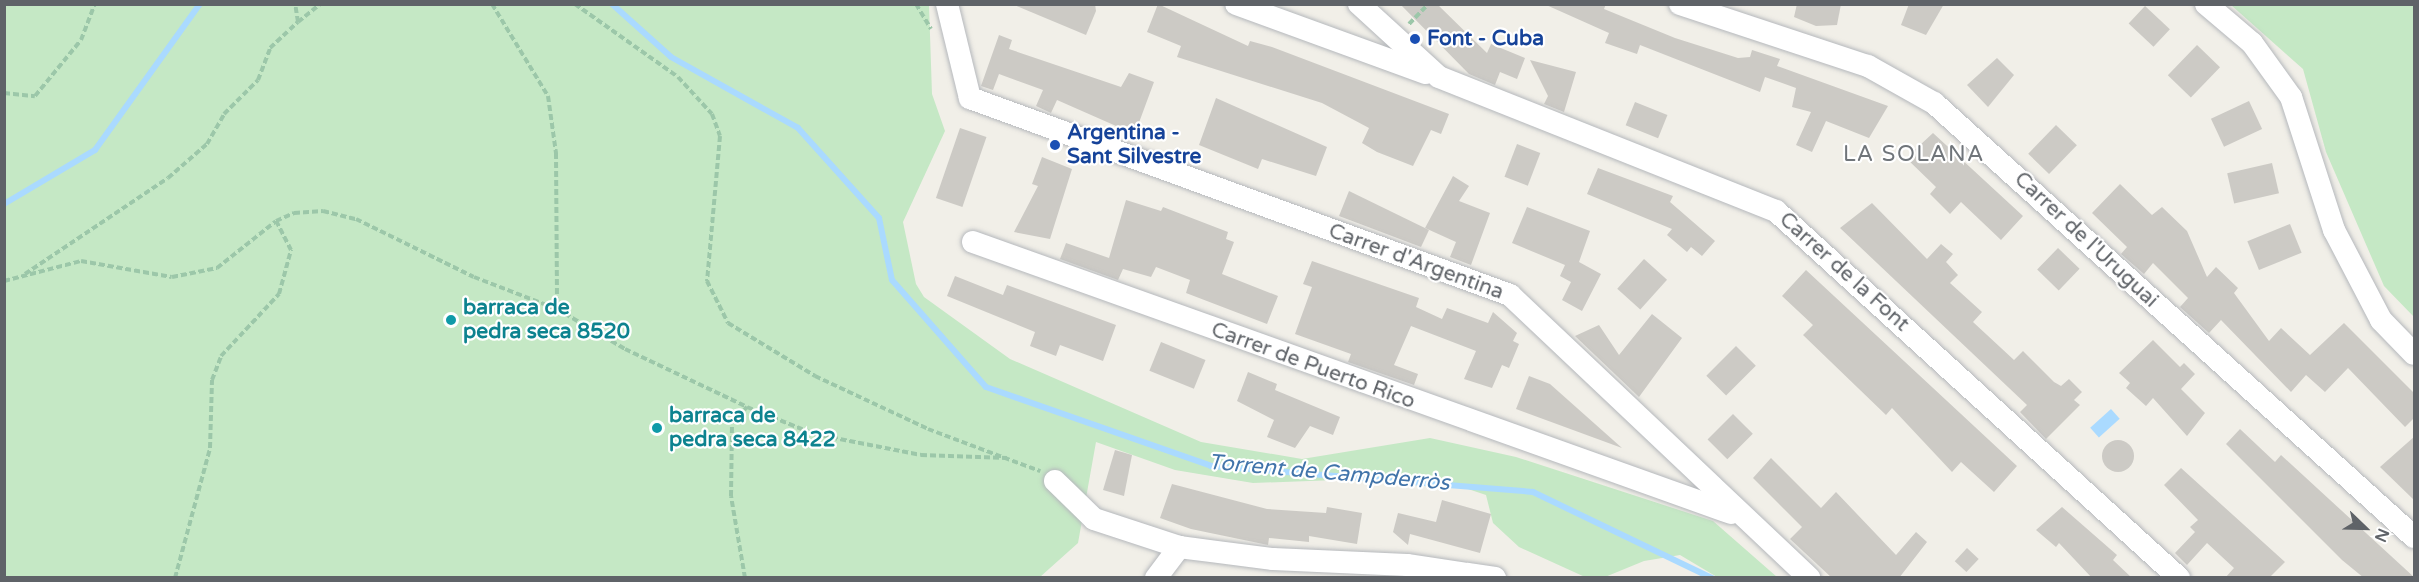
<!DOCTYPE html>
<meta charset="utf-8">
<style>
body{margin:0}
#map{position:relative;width:2419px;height:582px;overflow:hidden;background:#f1efe8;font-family:"Varela Round",sans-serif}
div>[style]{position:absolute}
.green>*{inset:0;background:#c5e8c5}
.water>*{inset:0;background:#aadaff;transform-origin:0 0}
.stream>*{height:6px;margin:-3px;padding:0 3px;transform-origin:3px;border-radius:3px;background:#aadaff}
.building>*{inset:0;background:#cccac5;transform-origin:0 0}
.round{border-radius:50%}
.path>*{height:4px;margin-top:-2px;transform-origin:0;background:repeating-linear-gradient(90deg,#9cc7a9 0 6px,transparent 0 9px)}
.roads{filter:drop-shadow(0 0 2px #b5b8bc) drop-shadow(0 0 2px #b5b8bc)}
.street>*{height:22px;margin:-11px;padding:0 11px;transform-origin:11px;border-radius:11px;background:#fff}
.dots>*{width:16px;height:16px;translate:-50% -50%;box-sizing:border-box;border:3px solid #fff;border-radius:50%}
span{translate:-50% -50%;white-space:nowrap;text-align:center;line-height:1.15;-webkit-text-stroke:4.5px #fff;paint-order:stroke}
.transit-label{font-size:21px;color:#164399;font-weight:700}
.left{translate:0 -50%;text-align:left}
.street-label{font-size:21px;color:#5f6368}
.culture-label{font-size:21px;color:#0d838f;font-weight:700}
.neighbourhood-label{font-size:22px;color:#70757a;letter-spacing:1.5px}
.water-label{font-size:22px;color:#4174aa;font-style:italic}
.frame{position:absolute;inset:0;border:6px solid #5f6368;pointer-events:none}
.north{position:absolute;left:2335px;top:498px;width:60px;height:60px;-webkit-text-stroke:4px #fff;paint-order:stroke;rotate:113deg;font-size:16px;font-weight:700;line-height:24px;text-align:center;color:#5f6368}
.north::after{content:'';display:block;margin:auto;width:21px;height:27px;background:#5f6368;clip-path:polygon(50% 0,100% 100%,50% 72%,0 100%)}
</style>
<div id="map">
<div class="green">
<div style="clip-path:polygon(4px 5px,929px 5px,932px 94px,945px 131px,903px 222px,916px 284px,924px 297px,1010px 359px,1201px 442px,1302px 459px,1430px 438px,1516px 457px,1713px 521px,1777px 577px,1717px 577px,1680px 555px,1644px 561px,1605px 577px,1585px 577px,1519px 547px,1493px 523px,1486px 495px,1450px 483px,1362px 479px,1253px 483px,1175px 470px,1096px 442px,1078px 543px,1040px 577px,5px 577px)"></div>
<div style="clip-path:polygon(2231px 5px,2414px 5px,2414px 317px,2384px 286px,2326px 152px,2303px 69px)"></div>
</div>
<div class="water">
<div style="left:2111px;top:409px;width:13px;height:28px;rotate:48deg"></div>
</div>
<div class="stream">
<div style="left:612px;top:4px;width:79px;rotate:41.9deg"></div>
<div style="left:671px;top:57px;width:145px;rotate:29.2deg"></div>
<div style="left:798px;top:128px;width:121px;rotate:48deg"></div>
<div style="left:879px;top:218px;width:63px;rotate:78.2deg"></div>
<div style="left:892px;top:280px;width:142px;rotate:48.7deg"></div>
<div style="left:986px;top:387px;width:238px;rotate:19.3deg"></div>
<div style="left:1211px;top:466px;width:323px;rotate:4.6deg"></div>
<div style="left:1533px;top:492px;width:199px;rotate:25.7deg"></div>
<div style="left:4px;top:204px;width:106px;rotate:-30.7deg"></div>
<div style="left:95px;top:150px;width:180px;rotate:-54.3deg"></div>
</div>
<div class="building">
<div style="clip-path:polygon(1012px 4px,1095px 4px,1096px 11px,1086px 35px)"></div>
<div style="clip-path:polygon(1158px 4px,1248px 46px,1250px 41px,1272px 47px,1449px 114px,1441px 134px,1431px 130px,1413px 166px,1377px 152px,1362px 143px,1369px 128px,1322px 103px,1177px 57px,1181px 46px,1147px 32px)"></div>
<div style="clip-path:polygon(1400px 4px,1437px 4px,1487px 53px,1491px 44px,1525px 58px,1517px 79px,1500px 72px,1495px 85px,1469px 74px)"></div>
<div style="clip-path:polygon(1544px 4px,1606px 4px,1604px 9px,1675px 38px,1738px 58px,1750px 57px,1752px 50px,1780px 59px,1777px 66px,1888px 106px,1869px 138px,1826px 121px,1812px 152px,1796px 145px,1811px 112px,1792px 107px,1796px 88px,1765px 77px,1760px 92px,1640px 45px,1637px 54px,1605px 43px,1609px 33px)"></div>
<div style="clip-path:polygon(1797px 4px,1841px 4px,1837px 25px,1816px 26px,1794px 17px)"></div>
<div style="clip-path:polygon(1909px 4px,1944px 4px,1926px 35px,1901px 25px)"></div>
<div style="left:2145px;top:6px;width:34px;height:24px;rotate:43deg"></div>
<div style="clip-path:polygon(999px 35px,1012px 40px,1009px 49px,1121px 87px,1129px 73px,1154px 82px,1137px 128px,1132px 133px,1057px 100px,1051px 113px,1036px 106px,1043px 90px,999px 74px,993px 90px,981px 86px)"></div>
<div style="left:2197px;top:45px;width:32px;height:42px;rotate:44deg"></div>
<div style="clip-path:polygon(1997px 58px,2014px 75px,1988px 107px,1967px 85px)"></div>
<div style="clip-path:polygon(1530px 60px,1576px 72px,1564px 112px,1544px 104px,1548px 96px)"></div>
<div style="clip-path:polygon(1216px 98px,1327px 147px,1316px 176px,1262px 159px,1258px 169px,1199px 145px)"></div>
<div style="left:2249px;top:101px;width:31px;height:42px;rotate:65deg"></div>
<div style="left:1635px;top:102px;width:35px;height:25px;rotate:22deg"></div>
<div style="left:2056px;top:125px;width:29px;height:40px;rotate:44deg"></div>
<div style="left:960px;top:128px;width:28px;height:74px;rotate:19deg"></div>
<div style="clip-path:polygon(1933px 133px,2023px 216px,2001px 240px,1961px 202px,1950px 214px,1930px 194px,1936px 187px,1906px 158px)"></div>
<div style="left:1517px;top:144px;width:25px;height:35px;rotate:21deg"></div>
<div style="clip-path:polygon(1042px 157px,1072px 169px,1050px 239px,1014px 232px,1038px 186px,1032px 184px)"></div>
<div style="left:2272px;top:163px;width:31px;height:46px;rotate:77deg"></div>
<div style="clip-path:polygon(1598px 168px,1673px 196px,1670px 202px,1715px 241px,1702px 256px,1691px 247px,1687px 252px,1667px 235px,1672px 229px,1587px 194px)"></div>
<div style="clip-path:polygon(1453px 176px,1469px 186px,1459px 201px,1490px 213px,1471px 265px,1450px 257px,1456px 242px,1425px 228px)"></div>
<div style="clip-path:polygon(2120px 184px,2152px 215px,2162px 207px,2187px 231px,2207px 277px,2216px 267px,2238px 288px,2234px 293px,2269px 341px,2281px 328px,2310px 355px,2344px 323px,2415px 394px,2415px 417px,2405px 427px,2348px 368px,2325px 392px,2306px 375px,2291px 392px,2221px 320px,2209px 333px,2180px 307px,2188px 298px,2153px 263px,2144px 274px,2121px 254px,2127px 247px,2092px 213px)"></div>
<div style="clip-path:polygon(1349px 191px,1429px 230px,1421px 247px,1339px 216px)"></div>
<div style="clip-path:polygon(1126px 200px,1161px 211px,1163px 207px,1228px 232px,1226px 239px,1234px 242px,1222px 274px,1278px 296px,1267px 324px,1186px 293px,1190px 280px,1156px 267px,1151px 277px,1123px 269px,1118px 280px,1060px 259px,1066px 243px,1109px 258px)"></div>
<div style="clip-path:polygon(1872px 203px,1927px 259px,1941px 244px,1953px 254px,1946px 262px,1958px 275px,1950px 283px,1982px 312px,1973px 322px,2014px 360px,2023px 351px,2054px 382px,2061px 386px,2069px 379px,2082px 392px,2074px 400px,2080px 405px,2046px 439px,2020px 412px,2027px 405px,1840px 228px)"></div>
<div style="clip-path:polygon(1527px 207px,1590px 231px,1579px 262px,1601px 274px,1582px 311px,1562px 300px,1571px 282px,1560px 276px,1565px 265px,1512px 243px)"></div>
<div style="left:2290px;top:224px;width:31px;height:46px;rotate:68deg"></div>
<div style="left:2058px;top:248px;width:30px;height:30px;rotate:44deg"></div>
<div style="left:1644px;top:259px;width:31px;height:40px;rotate:42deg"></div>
<div style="clip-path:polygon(1312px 261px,1419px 298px,1416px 307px,1442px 319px,1447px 308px,1488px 323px,1493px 312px,1517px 333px,1513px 341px,1519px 344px,1509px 368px,1502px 365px,1492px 388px,1464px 379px,1476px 351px,1411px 326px,1394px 365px,1418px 374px,1414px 385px,1348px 362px,1351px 354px,1295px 334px,1312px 287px,1303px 284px)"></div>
<div style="clip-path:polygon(1806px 270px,2017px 466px,1994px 492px,1961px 462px,1952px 472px,1892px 408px,1886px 415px,1803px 335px,1813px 325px,1782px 296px)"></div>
<div style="clip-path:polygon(955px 276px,1003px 295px,1007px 285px,1116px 325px,1103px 361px,1060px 345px,1056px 356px,1030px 346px,1035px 332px,947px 296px)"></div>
<div style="clip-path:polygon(1652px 314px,1682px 338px,1639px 397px,1575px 336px,1599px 325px,1619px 355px)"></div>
<div style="clip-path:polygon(2153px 340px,2180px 367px,2184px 363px,2195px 374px,2181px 389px,2205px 413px,2187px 436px,2153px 398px,2146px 406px,2126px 388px,2130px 383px,2119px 373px)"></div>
<div style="left:1161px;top:342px;width:48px;height:31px;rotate:22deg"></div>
<div style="left:1736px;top:346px;width:28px;height:42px;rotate:45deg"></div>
<div style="clip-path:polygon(1248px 372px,1277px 384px,1275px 390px,1340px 417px,1333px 435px,1310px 426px,1295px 448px,1267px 437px,1274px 420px,1237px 401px)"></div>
<div style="clip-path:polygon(1529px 376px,1550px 384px,1622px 448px,1516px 409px)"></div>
<div style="left:1733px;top:414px;width:28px;height:36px;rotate:45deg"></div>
<div style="clip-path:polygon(2240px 429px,2275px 462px,2281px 455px,2415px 578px,2364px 578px,2342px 560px,2226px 444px)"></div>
<div style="clip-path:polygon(2415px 436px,2415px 501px,2380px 467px)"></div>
<div class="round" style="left:2102px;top:440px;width:32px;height:32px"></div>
<div style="clip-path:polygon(1115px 450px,1132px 455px,1124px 496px,1103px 490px)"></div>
<div style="clip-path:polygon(1771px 458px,1821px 508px,1836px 492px,1896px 555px,1916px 532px,1927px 542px,1899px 578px,1832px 578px,1790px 539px,1802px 527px,1753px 478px)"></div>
<div style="clip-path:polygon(2181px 468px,2285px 562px,2269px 578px,2225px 578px,2234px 568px,2207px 543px,2187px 565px,2175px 553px,2195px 532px,2190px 527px,2198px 520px,2164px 485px)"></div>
<div style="clip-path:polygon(1172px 484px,1267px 509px,1326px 513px,1327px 507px,1362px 513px,1357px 544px,1309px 536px,1309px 542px,1269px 538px,1268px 545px,1191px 529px,1160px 518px)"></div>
<div style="clip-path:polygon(1442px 500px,1491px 514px,1480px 553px,1410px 534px,1408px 545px,1393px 532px,1398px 513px,1436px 522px)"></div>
<div style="clip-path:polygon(2062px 507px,2117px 555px,2113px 560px,2132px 578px,2092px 578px,2059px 543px,2056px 547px,2036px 530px)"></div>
<div style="left:1967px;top:548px;width:16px;height:18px;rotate:43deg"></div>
</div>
<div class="path">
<div style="left:492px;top:4px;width:108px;rotate:58.7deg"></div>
<div style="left:548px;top:96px;width:58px;rotate:82deg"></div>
<div style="left:556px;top:153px;width:156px;rotate:89.6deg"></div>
<div style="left:575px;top:4px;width:126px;rotate:35.3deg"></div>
<div style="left:678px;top:77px;width:50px;rotate:47.4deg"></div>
<div style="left:712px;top:114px;width:23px;rotate:70deg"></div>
<div style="left:720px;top:136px;width:146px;rotate:95.1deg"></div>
<div style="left:707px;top:281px;width:47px;rotate:63.4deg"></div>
<div style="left:728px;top:323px;width:102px;rotate:31.3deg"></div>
<div style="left:815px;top:376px;width:125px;rotate:25.1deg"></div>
<div style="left:928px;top:429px;width:120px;rotate:20.6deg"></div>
<div style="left:916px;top:4px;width:29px;rotate:59deg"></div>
<div style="left:298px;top:22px;width:28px;rotate:-39deg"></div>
<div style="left:1409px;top:24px;width:28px;rotate:-46deg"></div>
<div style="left:4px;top:93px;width:31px;rotate:6deg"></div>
<div style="left:35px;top:96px;width:72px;rotate:-50.6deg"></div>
<div style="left:81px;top:40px;width:39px;rotate:-69deg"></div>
<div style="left:25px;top:274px;width:172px;rotate:-33.9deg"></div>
<div style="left:168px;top:178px;width:52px;rotate:-41.1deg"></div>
<div style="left:207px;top:144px;width:34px;rotate:-60deg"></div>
<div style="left:224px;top:114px;width:48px;rotate:-45deg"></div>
<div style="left:258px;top:80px;width:34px;rotate:-69deg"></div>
<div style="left:270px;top:48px;width:38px;rotate:-43deg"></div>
<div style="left:298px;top:22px;width:18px;rotate:-99deg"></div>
<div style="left:4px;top:281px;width:80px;rotate:-14.6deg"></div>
<div style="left:81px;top:261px;width:92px;rotate:10deg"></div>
<div style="left:172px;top:277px;width:46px;rotate:-11.3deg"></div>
<div style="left:217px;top:268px;width:75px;rotate:-38.5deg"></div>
<div style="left:175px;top:578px;width:135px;rotate:-74.9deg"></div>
<div style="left:210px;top:448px;width:68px;rotate:-88.3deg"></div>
<div style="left:212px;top:380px;width:26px;rotate:-69deg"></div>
<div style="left:221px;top:356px;width:85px;rotate:-46.9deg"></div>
<div style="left:279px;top:294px;width:46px;rotate:-74.7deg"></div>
<div style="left:291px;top:250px;width:33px;rotate:-117deg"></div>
<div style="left:276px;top:221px;width:20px;rotate:-24deg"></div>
<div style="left:294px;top:213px;width:29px;rotate:-4deg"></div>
<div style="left:323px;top:211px;width:34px;rotate:14deg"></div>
<div style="left:356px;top:219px;width:131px;rotate:26.2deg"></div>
<div style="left:474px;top:277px;width:89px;rotate:21.1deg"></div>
<div style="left:557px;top:309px;width:79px;rotate:30.5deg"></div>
<div style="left:625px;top:349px;width:135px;rotate:25.4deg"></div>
<div style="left:747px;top:407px;width:72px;rotate:21.9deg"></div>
<div style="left:814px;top:434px;width:109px;rotate:11.1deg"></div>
<div style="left:921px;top:455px;width:86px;rotate:2deg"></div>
<div style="left:745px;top:578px;width:83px;rotate:-99.7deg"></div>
<div style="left:731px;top:496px;width:73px;rotate:-89.2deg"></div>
<div style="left:732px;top:423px;width:22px;rotate:-47deg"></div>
</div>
<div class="roads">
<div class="street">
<div style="left:947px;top:4px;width:97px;rotate:76.3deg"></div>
<div style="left:970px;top:98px;width:575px;rotate:20.04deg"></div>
<div style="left:1510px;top:295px;width:412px;rotate:43.4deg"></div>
<div style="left:1236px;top:4px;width:202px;rotate:20deg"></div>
<div style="left:1359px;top:4px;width:108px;rotate:42.4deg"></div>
<div style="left:1439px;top:77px;width:363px;rotate:21.7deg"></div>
<div style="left:1776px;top:211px;width:545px;rotate:42.32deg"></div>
<div style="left:1680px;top:4px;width:198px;rotate:18.3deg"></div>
<div style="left:1868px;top:66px;width:76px;rotate:29.3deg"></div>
<div style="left:1934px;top:103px;width:647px;rotate:42.12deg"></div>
<div style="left:2206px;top:4px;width:60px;rotate:40.3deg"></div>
<div style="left:2252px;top:43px;width:67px;rotate:54.2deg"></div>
<div style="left:2291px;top:97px;width:140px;rotate:72.1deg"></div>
<div style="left:2334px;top:230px;width:102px;rotate:62.4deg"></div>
<div style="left:2381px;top:320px;width:47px;rotate:45.9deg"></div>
<div style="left:973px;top:242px;width:805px;rotate:19.67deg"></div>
<div style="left:1055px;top:481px;width:54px;rotate:44.3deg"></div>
<div style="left:1094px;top:519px;width:89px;rotate:18.2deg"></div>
<div style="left:1179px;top:547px;width:95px;rotate:7.3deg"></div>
<div style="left:1273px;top:559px;width:134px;rotate:2.6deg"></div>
<div style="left:1407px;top:565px;width:89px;rotate:8.4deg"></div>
<div style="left:1156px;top:578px;width:39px;rotate:-53deg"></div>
</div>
</div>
<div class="dots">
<div style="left:1415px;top:39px;background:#1a4fb4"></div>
<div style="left:1055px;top:145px;background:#1a4fb4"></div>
<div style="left:451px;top:320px;background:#0f9aa8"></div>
<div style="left:657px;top:428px;background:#0f9aa8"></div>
</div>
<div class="transit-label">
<span class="left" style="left:1427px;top:39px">Font - Cuba</span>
<span class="left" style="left:1067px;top:145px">Argentina -<br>Sant Silvestre</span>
</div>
<div class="street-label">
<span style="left:2086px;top:240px;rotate:43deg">Carrer de l'Uruguai</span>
<span style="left:1416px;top:262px;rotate:20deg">Carrer d'Argentina</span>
<span style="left:1844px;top:272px;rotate:42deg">Carrer de la Font</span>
<span style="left:1313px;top:366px;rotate:20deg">Carrer de Puerto Rico</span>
</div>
<div class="culture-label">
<span class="left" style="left:463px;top:320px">barraca de<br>pedra seca 8520</span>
<span class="left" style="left:669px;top:428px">barraca de<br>pedra seca 8422</span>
</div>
<div class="neighbourhood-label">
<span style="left:1914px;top:155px">LA SOLANA</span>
</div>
<div class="water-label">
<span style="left:1329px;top:473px;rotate:5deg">Torrent de Campderròs</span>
</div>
<div class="frame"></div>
<div class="north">N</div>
</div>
